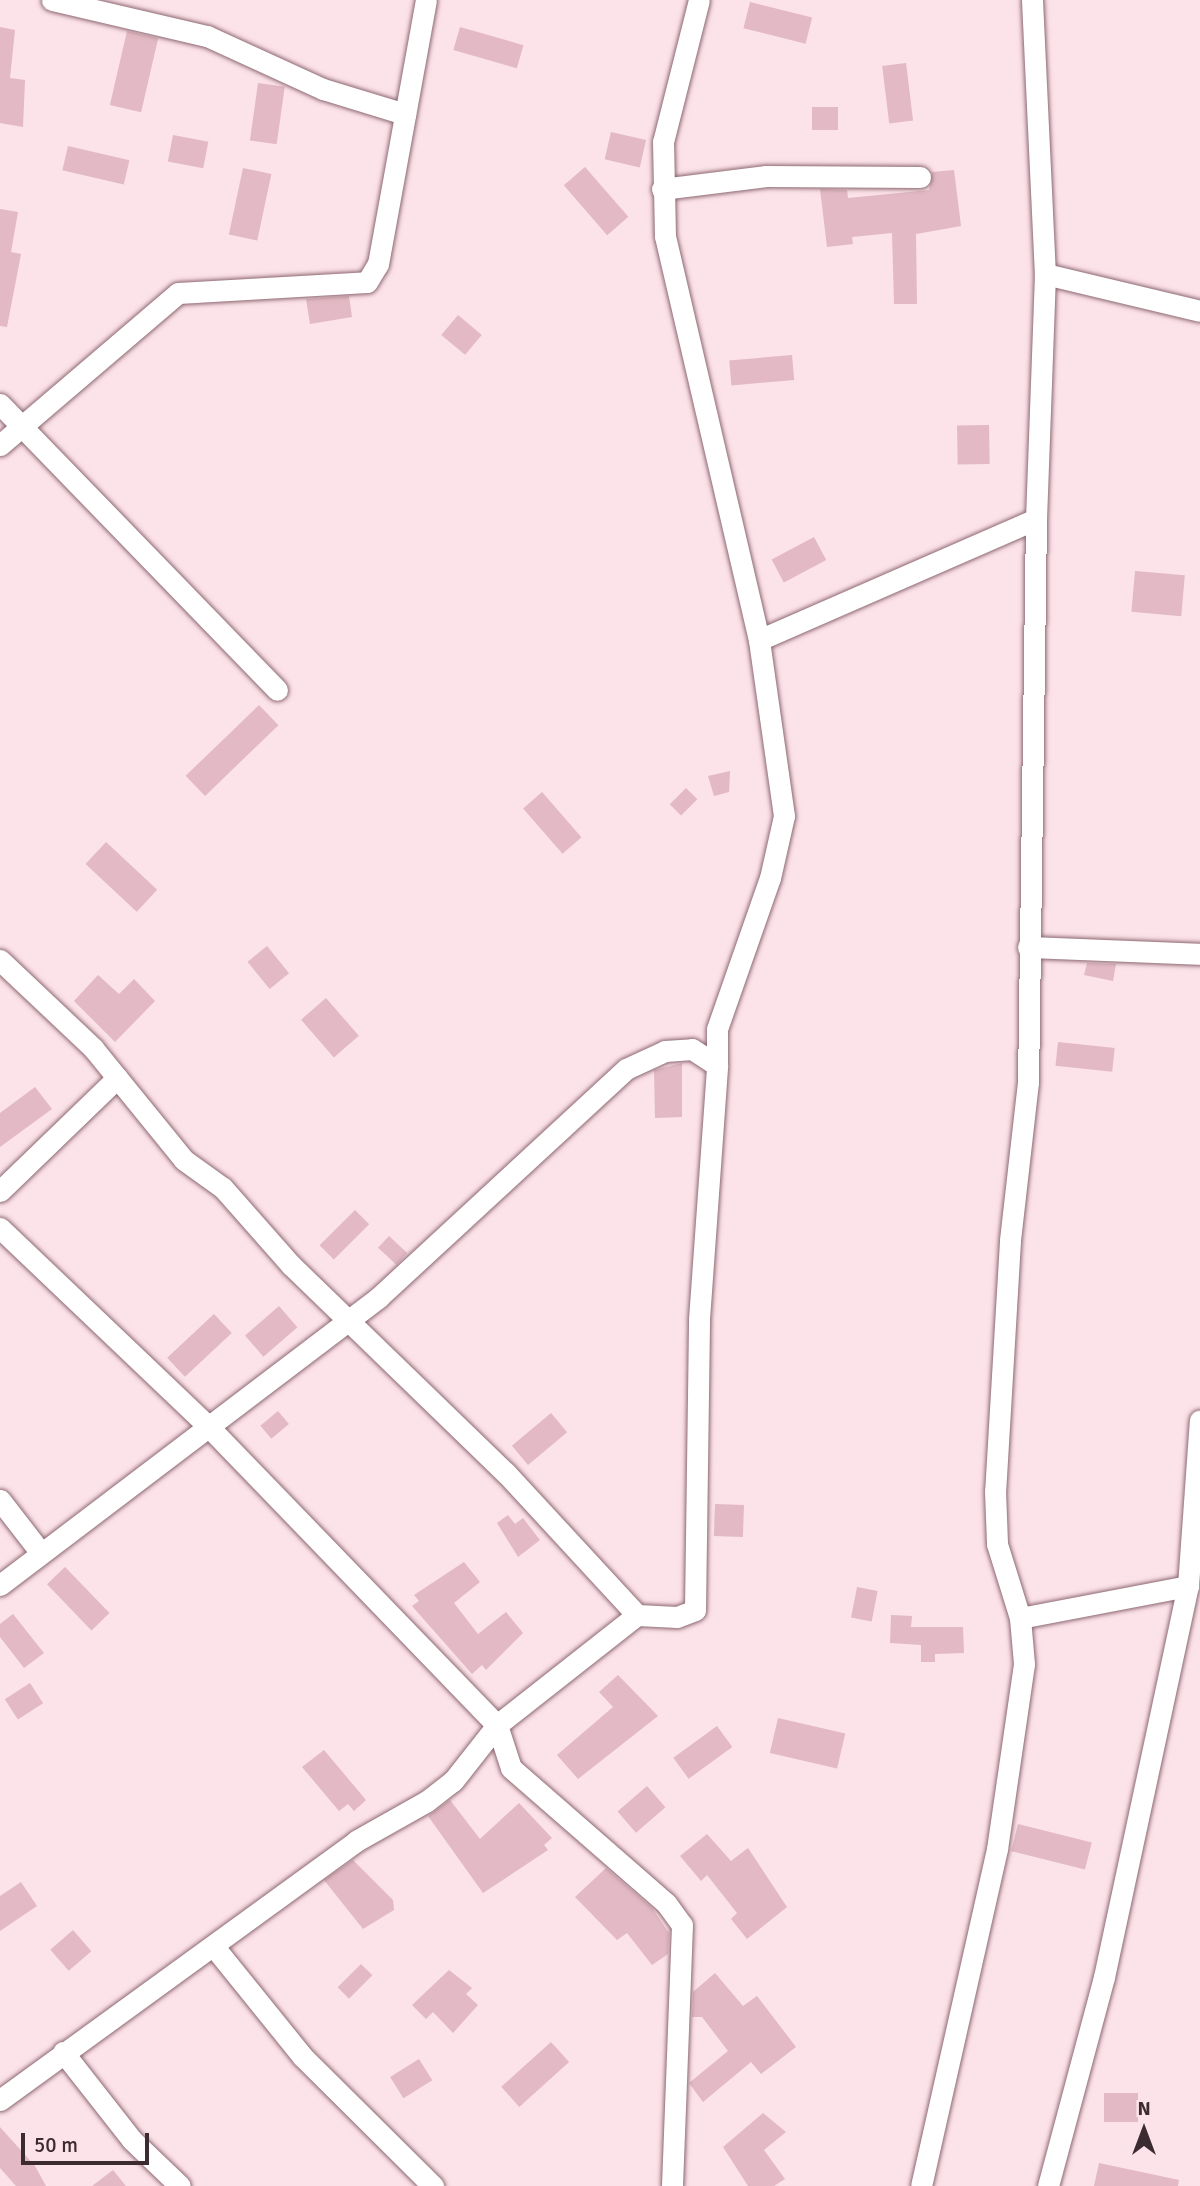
<!DOCTYPE html>
<style>
body{margin:0}
#map{position:relative;width:1200px;height:2186px;overflow:hidden;background:#fce2e9;font-family:Signika,sans-serif}
div>[style]{position:absolute}
.building>*{inset:0;background:#e2b9c4;transform-origin:0 0}
.roads{filter:drop-shadow(0 0 2px #8d6872) drop-shadow(0 0 2px #8d6872)}
.street>*{height:21px;margin:-10.5px;padding:0 10.5px;transform-origin:10.5px;border-radius:10.5px;background:#fff}
span{translate:-50% -50%;white-space:nowrap;text-align:center;line-height:1.15;-webkit-text-stroke:7px #fce2e9;paint-order:stroke}
.north{position:absolute;left:1109px;top:2095px;width:70px;height:70px;-webkit-text-stroke:5px #fce2e9;paint-order:stroke;rotate:0deg;font-size:19px;font-weight:700;line-height:28px;text-align:center;color:#3c2c31}
.north::after{content:'';display:block;margin:auto;width:24px;height:32px;background:#3c2c31;clip-path:polygon(50% 0,100% 100%,50% 72%,0 100%)}
.scale{position:absolute;left:21px;top:2133px;width:128px;height:32px;box-sizing:border-box;border:4px solid #3c2c31;border-top:0;padding-left:9px;font-size:21px;line-height:24px;white-space:nowrap;color:#3c2c31;-webkit-text-stroke:5px #fce2e9;paint-order:stroke}
</style>
<div id="map">
<div class="building">
<div style="left:750px;top:2px;width:64px;height:27px;rotate:14deg"></div>
<div style="clip-path:polygon(0 27px,15px 30px,10px 78px,25px 80px,23px 127px,0 123px)"></div>
<div style="left:460px;top:27px;width:66px;height:24px;rotate:16deg"></div>
<div style="left:127px;top:31px;width:32px;height:76px;rotate:13deg"></div>
<div style="left:906px;top:63px;width:58px;height:24px;rotate:83deg"></div>
<div style="left:258px;top:83px;width:27px;height:58px;rotate:8deg"></div>
<div style="left:838px;top:107px;width:23px;height:26px;rotate:90deg"></div>
<div style="left:611px;top:132px;width:36px;height:28px;rotate:13deg"></div>
<div style="left:173px;top:135px;width:36px;height:27px;rotate:11deg"></div>
<div style="left:68px;top:146px;width:63px;height:25px;rotate:13deg"></div>
<div style="left:585px;top:167px;width:66px;height:28px;rotate:49deg"></div>
<div style="left:243px;top:168px;width:29px;height:68px;rotate:12deg"></div>
<div style="clip-path:polygon(954px 170px,961px 226px,916px 234px,917px 304px,894px 304px,892px 233px,852px 237px,853px 244px,827px 247px,820px 189px,847px 190px,848px 198px,929px 190px,932px 172px)"></div>
<div style="clip-path:polygon(0 209px,18px 212px,11px 252px,21px 254px,7px 327px,0 326px)"></div>
<div style="clip-path:polygon(349px 296px,352px 317px,310px 324px,306px 299px)"></div>
<div style="left:458px;top:315px;width:31px;height:26px;rotate:40deg"></div>
<div style="left:792px;top:355px;width:25px;height:63px;rotate:85deg"></div>
<div style="left:989px;top:425px;width:39px;height:32px;rotate:89deg"></div>
<div style="left:814px;top:537px;width:26px;height:48px;rotate:62deg"></div>
<div style="left:1135px;top:571px;width:50px;height:41px;rotate:5deg"></div>
<div style="left:259px;top:705px;width:28px;height:102px;rotate:46deg"></div>
<div style="clip-path:polygon(730px 771px,729px 792px,714px 796px,708px 776px)"></div>
<div style="left:686px;top:788px;width:16px;height:23px;rotate:45deg"></div>
<div style="left:542px;top:792px;width:60px;height:25px;rotate:49deg"></div>
<div style="left:106px;top:842px;width:70px;height:30px;rotate:43deg"></div>
<div style="left:267px;top:946px;width:35px;height:25px;rotate:51deg"></div>
<div style="clip-path:polygon(1087px 963px,1116px 964px,1113px 981px,1084px 975px)"></div>
<div style="clip-path:polygon(98px 975px,119px 994px,134px 979px,155px 1001px,115px 1042px,74px 1001px)"></div>
<div style="left:326px;top:998px;width:50px;height:33px;rotate:49deg"></div>
<div style="left:1058px;top:1042px;width:57px;height:24px;rotate:6deg"></div>
<div style="clip-path:polygon(682px 1063px,682px 1117px,655px 1118px,654px 1070px)"></div>
<div style="clip-path:polygon(35px 1087px,52px 1109px,0 1147px,0 1113px)"></div>
<div style="left:355px;top:1210px;width:20px;height:50px;rotate:45deg"></div>
<div style="left:389px;top:1236px;width:25px;height:16px;rotate:43deg"></div>
<div style="left:279px;top:1306px;width:28px;height:45px;rotate:49deg"></div>
<div style="left:214px;top:1314px;width:26px;height:64px;rotate:47deg"></div>
<div style="left:278px;top:1411px;width:17px;height:23px;rotate:50deg"></div>
<div style="left:551px;top:1413px;width:25px;height:51px;rotate:50deg"></div>
<div style="left:715px;top:1504px;width:29px;height:32px;rotate:2deg"></div>
<div style="clip-path:polygon(508px 1515px,515px 1524px,523px 1518px,540px 1540px,518px 1557px,497px 1523px)"></div>
<div style="clip-path:polygon(464px 1562px,480px 1582px,454px 1603px,478px 1634px,506px 1612px,523px 1633px,486px 1670px,482px 1665px,472px 1674px,412px 1606px,419px 1601px,414px 1595px)"></div>
<div style="left:65px;top:1567px;width:64px;height:25px;rotate:46deg"></div>
<div style="left:857px;top:1587px;width:21px;height:31px;rotate:11deg"></div>
<div style="clip-path:polygon(13px 1614px,44px 1653px,24px 1668px,0 1637px,0 1624px)"></div>
<div style="clip-path:polygon(891px 1615px,912px 1616px,911px 1627px,963px 1627px,964px 1653px,935px 1654px,935px 1662px,921px 1662px,921px 1645px,890px 1643px)"></div>
<div style="clip-path:polygon(618px 1675px,658px 1716px,578px 1779px,557px 1755px,613px 1707px,599px 1692px)"></div>
<div style="left:30px;top:1683px;width:24px;height:30px;rotate:57deg"></div>
<div style="left:778px;top:1718px;width:69px;height:36px;rotate:13deg"></div>
<div style="left:717px;top:1726px;width:26px;height:54px;rotate:54deg"></div>
<div style="clip-path:polygon(324px 1750px,366px 1800px,354px 1811px,348px 1804px,339px 1811px,302px 1767px)"></div>
<div style="left:647px;top:1786px;width:28px;height:39px;rotate:49deg"></div>
<div style="clip-path:polygon(450px 1800px,480px 1839px,519px 1803px,552px 1838px,544px 1845px,548px 1850px,483px 1893px,428px 1816px)"></div>
<div style="left:1018px;top:1824px;width:76px;height:28px;rotate:14deg"></div>
<div style="clip-path:polygon(707px 1834px,731px 1861px,748px 1848px,787px 1907px,747px 1939px,731px 1919px,737px 1913px,707px 1875px,701px 1881px,680px 1856px)"></div>
<div style="clip-path:polygon(353px 1860px,393px 1900px,394px 1910px,363px 1929px,324px 1880px)"></div>
<div style="clip-path:polygon(606px 1868px,652px 1908px,669px 1933px,668px 1954px,652px 1965px,627px 1933px,617px 1940px,575px 1897px)"></div>
<div style="clip-path:polygon(21px 1882px,37px 1906px,0 1931px,0 1896px)"></div>
<div style="left:73px;top:1930px;width:28px;height:30px;rotate:49deg"></div>
<div style="left:361px;top:1964px;width:16px;height:33px;rotate:45deg"></div>
<div style="clip-path:polygon(449px 1970px,472px 1988px,466px 1994px,478px 2005px,453px 2033px,433px 2012px,426px 2019px,412px 2005px)"></div>
<div style="clip-path:polygon(715px 1973px,743px 2006px,757px 1996px,796px 2047px,761px 2074px,751px 2062px,703px 2102px,689px 2083px,728px 2051px,702px 2017px,692px 2017px,693px 1992px)"></div>
<div style="left:551px;top:2042px;width:27px;height:67px;rotate:48deg"></div>
<div style="left:419px;top:2059px;width:25px;height:34px;rotate:58deg"></div>
<div style="left:1104px;top:2093px;width:34px;height:29px"></div>
<div style="clip-path:polygon(763px 2113px,786px 2132px,764px 2150px,785px 2179px,774px 2186px,748px 2186px,723px 2147px)"></div>
<div style="clip-path:polygon(0 2127px,35px 2166px,46px 2186px,16px 2186px,0 2168px)"></div>
<div style="clip-path:polygon(1099px 2163px,1179px 2180px,1178px 2186px,1094px 2186px)"></div>
<div style="clip-path:polygon(113px 2170px,126px 2186px,92px 2186px)"></div>
</div>
<div class="roads">
<div class="street">
<div style="left:52px;top:0;width:159px;rotate:13.1deg"></div>
<div style="left:207px;top:36px;width:128px;rotate:24.6deg"></div>
<div style="left:323px;top:89px;width:86px;rotate:17deg"></div>
<div style="left:1032px;top:0;width:274px;rotate:87.3deg"></div>
<div style="left:1045px;top:274px;width:245px;rotate:92.1deg"></div>
<div style="left:662px;top:189px;width:105px;rotate:-7.1deg"></div>
<div style="left:766px;top:176px;width:154px;rotate:0.4deg"></div>
<div style="left:1045px;top:274px;width:159px;rotate:13.4deg"></div>
<div style="left:0;top:404px;width:398px;rotate:45.9deg"></div>
<div style="left:0;top:445px;width:234px;rotate:-40.5deg"></div>
<div style="left:178px;top:293px;width:189px;rotate:-3.3deg"></div>
<div style="left:367px;top:282px;width:21px;rotate:-59deg"></div>
<div style="left:378px;top:264px;width:268px;rotate:-79.7deg"></div>
<div style="left:759px;top:640px;width:302px;rotate:-23.6deg"></div>
<div style="left:1036px;top:519px;width:563px;rotate:90.81deg"></div>
<div style="left:1028px;top:1082px;width:160px;rotate:96.5deg"></div>
<div style="left:1010px;top:1241px;width:250px;rotate:93.4deg"></div>
<div style="left:995px;top:1491px;width:53px;rotate:87.8deg"></div>
<div style="left:997px;top:1544px;width:77px;rotate:72.7deg"></div>
<div style="left:1020px;top:1618px;width:46px;rotate:85deg"></div>
<div style="left:1024px;top:1664px;width:187px;rotate:98.3deg"></div>
<div style="left:997px;top:1849px;width:345px;rotate:102.7deg"></div>
<div style="left:1028px;top:947px;width:172px;rotate:2.3deg"></div>
<div style="left:0;top:960px;width:128px;rotate:43.4deg"></div>
<div style="left:93px;top:1048px;width:144px;rotate:50.9deg"></div>
<div style="left:184px;top:1160px;width:48px;rotate:35.7deg"></div>
<div style="left:223px;top:1188px;width:103px;rotate:48.6deg"></div>
<div style="left:291px;top:1265px;width:299px;rotate:44.1deg"></div>
<div style="left:506px;top:1473px;width:193px;rotate:47.3deg"></div>
<div style="left:0;top:1191px;width:163px;rotate:-44deg"></div>
<div style="left:0;top:1228px;width:290px;rotate:43.6deg"></div>
<div style="left:210px;top:1428px;width:413px;rotate:46deg"></div>
<div style="left:497px;top:1725px;width:45px;rotate:72deg"></div>
<div style="left:511px;top:1768px;width:206px;rotate:41.1deg"></div>
<div style="left:666px;top:1903px;width:27px;rotate:54deg"></div>
<div style="left:682px;top:1925px;width:261px;rotate:92.2deg"></div>
<div style="left:0;top:1500px;width:67px;rotate:52.3deg"></div>
<div style="left:0;top:1585px;width:476px;rotate:-37.2deg"></div>
<div style="left:379px;top:1297px;width:336px;rotate:-42.7deg"></div>
<div style="left:626px;top:1069px;width:43px;rotate:-24.8deg"></div>
<div style="left:665px;top:1051px;width:27px;rotate:-4deg"></div>
<div style="left:692px;top:1049px;width:30px;rotate:33deg"></div>
<div style="left:717px;top:1065px;width:36px;rotate:-90deg"></div>
<div style="left:717px;top:1029px;width:160px;rotate:-70.7deg"></div>
<div style="left:770px;top:878px;width:64px;rotate:-77.3deg"></div>
<div style="left:784px;top:816px;width:178px;rotate:-98.1deg"></div>
<div style="left:759px;top:640px;width:415px;rotate:-103.1deg"></div>
<div style="left:665px;top:236px;width:94px;rotate:-91.2deg"></div>
<div style="left:663px;top:142px;width:146px;rotate:-75.8deg"></div>
<div style="left:1020px;top:1618px;width:171px;rotate:-10.8deg"></div>
<div style="left:215px;top:1948px;width:139px;rotate:51.1deg"></div>
<div style="left:302px;top:2056px;width:185px;rotate:44.8deg"></div>
<div style="left:63px;top:2052px;width:112px;rotate:51.9deg"></div>
<div style="left:132px;top:2140px;width:66px;rotate:43.8deg"></div>
<div style="left:0;top:2100px;width:440px;rotate:-36deg"></div>
<div style="left:356px;top:1841px;width:81px;rotate:-29.4deg"></div>
<div style="left:427px;top:1801px;width:33px;rotate:-38deg"></div>
<div style="left:453px;top:1781px;width:71px;rotate:-51.8deg"></div>
<div style="left:497px;top:1725px;width:178px;rotate:-38.2deg"></div>
<div style="left:637px;top:1615px;width:40px;rotate:2.9deg"></div>
<div style="left:677px;top:1617px;width:19px;rotate:-21deg"></div>
<div style="left:695px;top:1610px;width:291px;rotate:-89.2deg"></div>
<div style="left:699px;top:1319px;width:255px;rotate:-85.9deg"></div>
<div style="left:1048px;top:2186px;width:216px;rotate:-75deg"></div>
<div style="left:1104px;top:1977px;width:400px;rotate:-77.9deg"></div>
<div style="left:1188px;top:1586px;width:166px;rotate:-85.9deg"></div>
</div>
</div>
<div class="north">N</div>
<div class="scale">50 m</div>
</div>
